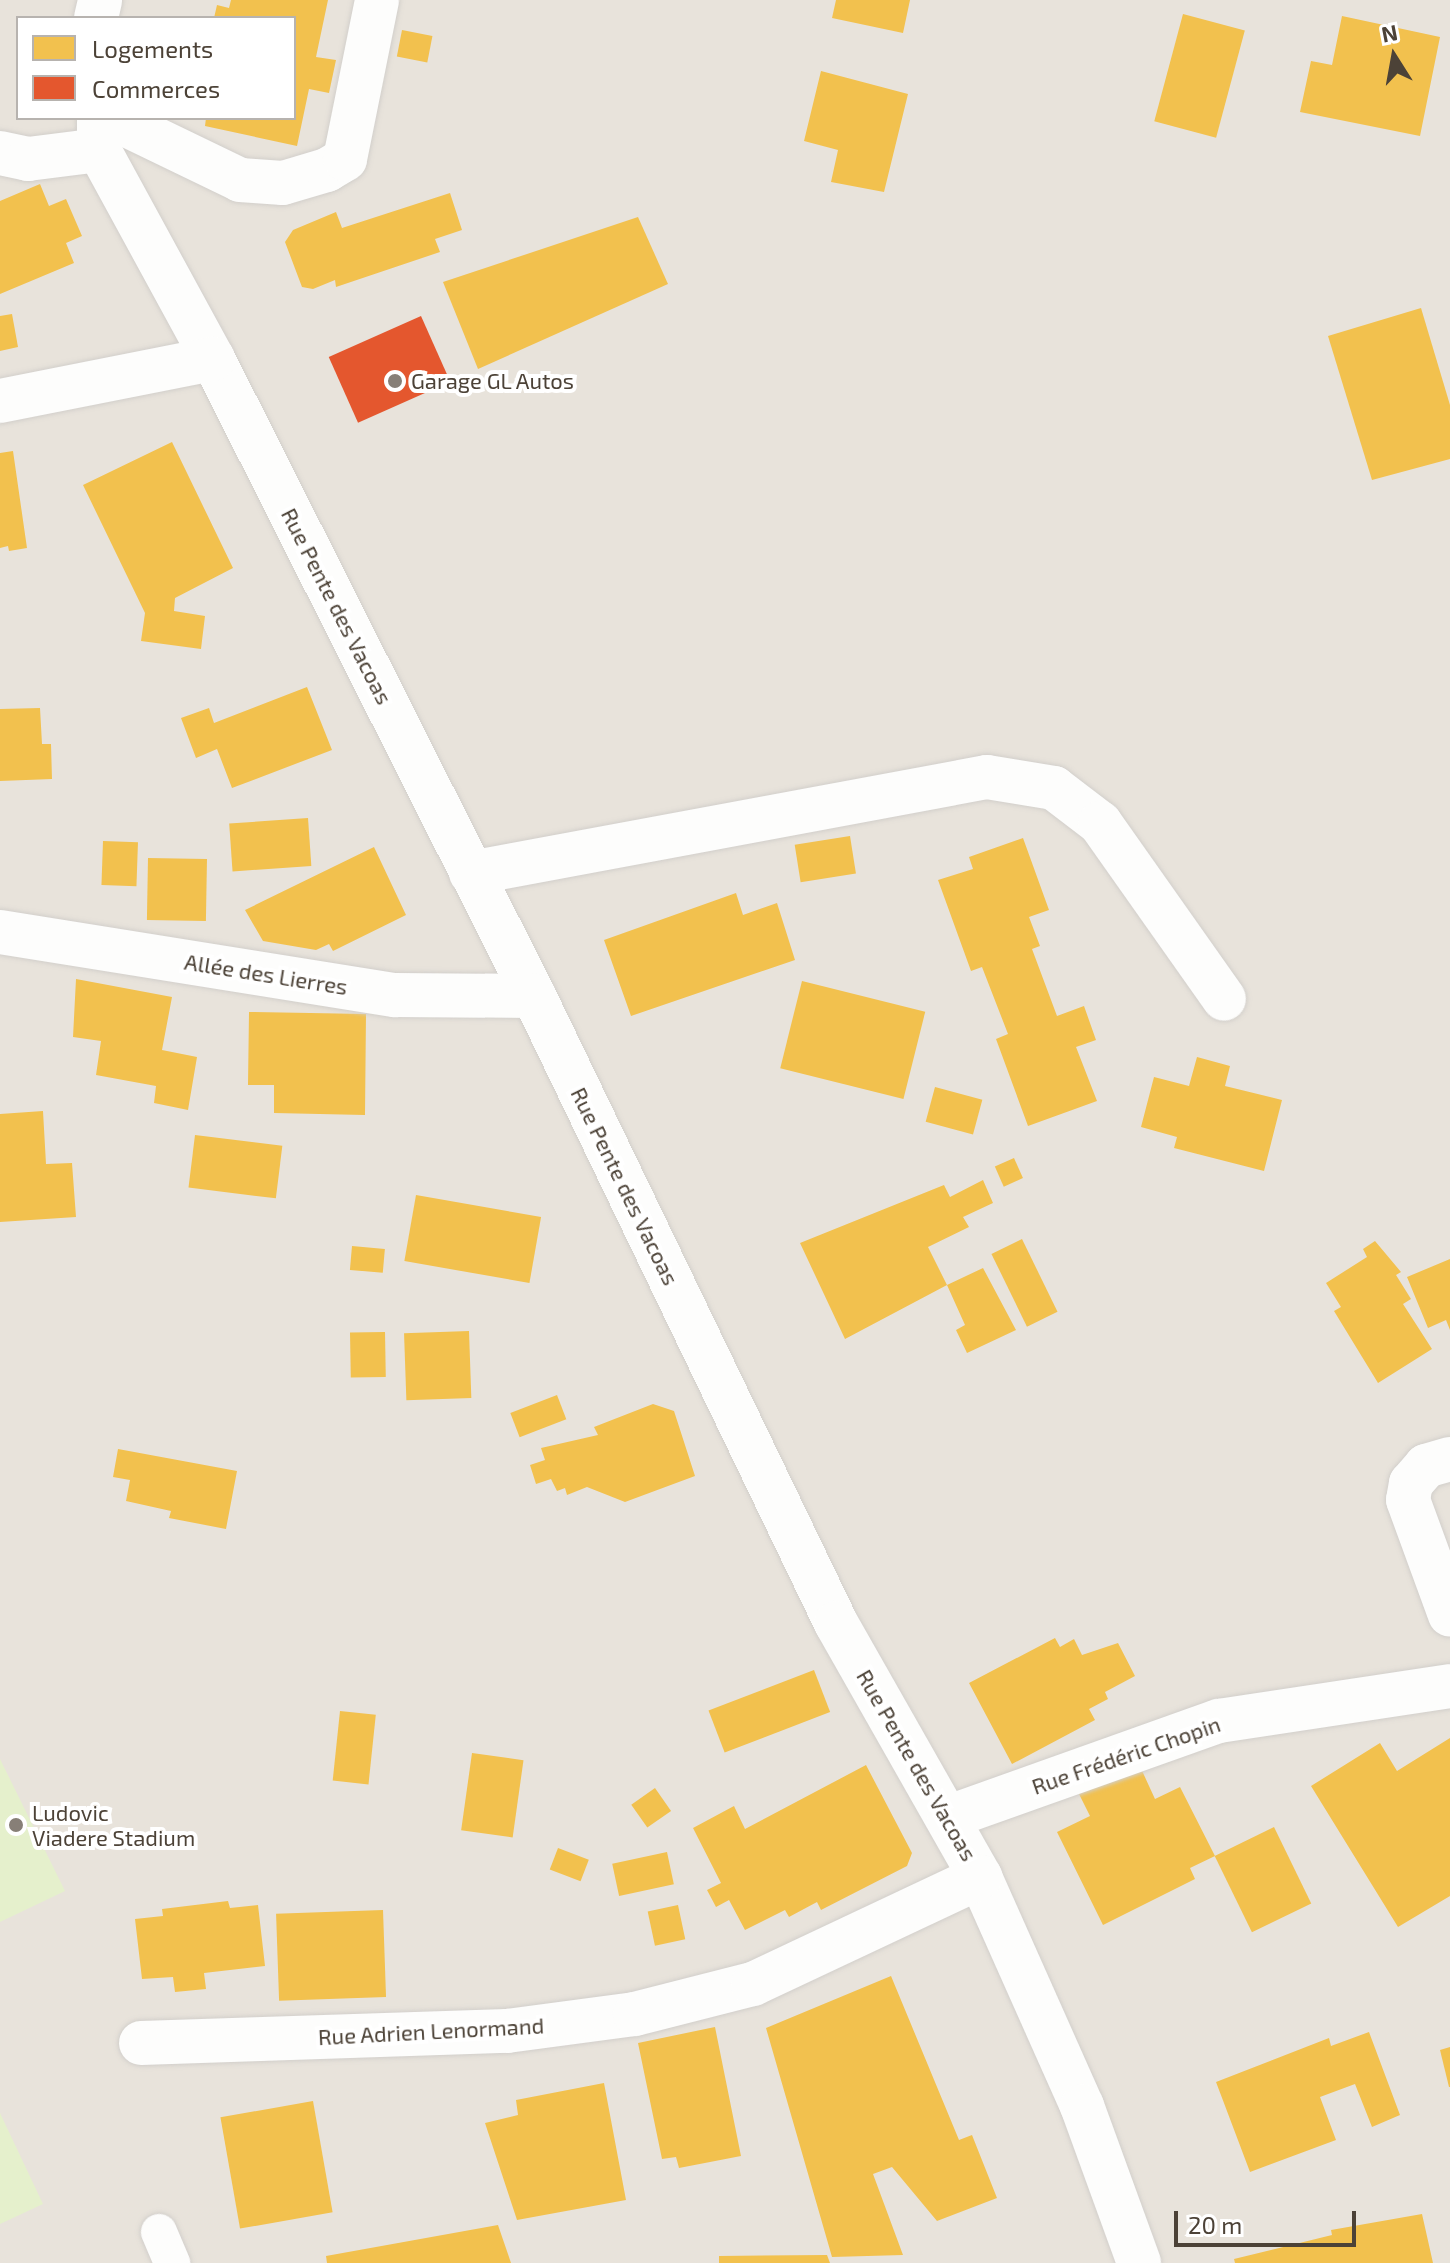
<!DOCTYPE html>
<meta charset="utf-8">
<style>
body{margin:0}
#map{position:relative;width:1450px;height:2263px;overflow:hidden;background:#f4f1ee;font-family:"Exo 2",sans-serif}
div>[style]{position:absolute}
.residential>*{inset:0;background:#e8e3db}
.green>*{inset:0;background:#e5f0cc}
.homes>*{inset:0;background:#f2c14e;transform-origin:0 0}
.shops>*{inset:0;background:#e4572e;transform-origin:0 0}
.roads{filter:drop-shadow(0 0 2px #d2cfcb) drop-shadow(0 0 2px #d2cfcb)}
.lane>*{height:36px;margin:-18px;padding:0 18px;transform-origin:18px;border-radius:18px;background:#fdfdfc}
.street>*{height:44px;margin:-22px;padding:0 22px;transform-origin:22px;border-radius:22px;background:#fdfdfc}
.dots>*{width:22px;height:22px;translate:-50% -50%;box-sizing:border-box;border:4px solid #fff;border-radius:50%}
span{translate:-50% -50%;white-space:nowrap;text-align:center;line-height:1.15;-webkit-text-stroke:8px #fff;paint-order:stroke}
.poi-label{font-size:22px;color:#4c4237}
.left{translate:0 -50%;text-align:left}
.street-label{font-size:22px;color:#4c4237}
.legend{position:absolute;left:16px;top:16px;width:280px;height:104px;box-sizing:border-box;background:#fff;border:2px solid #b7b3af;margin:0;padding:10px 14px;list-style:none;font-size:24px;color:#4c4237}
.legend li{display:flex;align-items:center;gap:16px;height:40px}
.legend b{width:40px;border:2px solid #b7b3af}
.north{position:absolute;left:1354px;top:16px;width:80px;height:80px;-webkit-text-stroke:6px #fff;paint-order:stroke;rotate:349deg;font-size:22px;font-weight:700;line-height:32px;text-align:center;color:#4c4237}
.north::after{content:'';display:block;margin:auto;width:28px;height:36px;background:#4c4237;clip-path:polygon(50% 0,100% 100%,50% 72%,0 100%)}
.scale{position:absolute;left:1174px;top:2211px;width:182px;height:36px;box-sizing:border-box;border:4px solid #4c4237;border-top:0;padding-left:10px;font-size:24px;line-height:28px;white-space:nowrap;color:#4c4237;-webkit-text-stroke:6px #fff;paint-order:stroke}
</style>
<div id="map">
<div class="residential">
<div style="clip-path:polygon(evenodd,0 0,1450px 0,1450px 2263px,0 2263px,0 0,18px 18px,294px 18px,294px 118px,18px 118px,18px 18px)"></div>
</div>
<div class="green">
<div style="clip-path:polygon(0 1759px,65px 1891px,0 1922px)"></div>
<div style="clip-path:polygon(0 2113px,43px 2204px,0 2224px)"></div>
</div>
<div class="homes">
<div style="clip-path:polygon(231px 0,328px 0,316px 57px,336px 60px,329px 93px,309px 89px,297px 146px,205px 126px,206px 118px,294px 118px,294px 18px,214px 18px,217px 5px,229px 8px)"></div>
<div style="clip-path:polygon(836px 0,910px 0,903px 33px,832px 18px)"></div>
<div style="left:1183px;top:14px;width:64px;height:111px;rotate:15deg"></div>
<div style="clip-path:polygon(1342px 16px,1440px 37px,1420px 136px,1300px 112px,1311px 61px,1332px 65px)"></div>
<div style="left:402px;top:30px;width:31px;height:27px;rotate:11deg"></div>
<div style="clip-path:polygon(821px 71px,908px 94px,884px 192px,831px 182px,838px 150px,804px 141px)"></div>
<div style="clip-path:polygon(40px 184px,49px 206px,66px 199px,82px 236px,66px 243px,74px 263px,0 294px,0 201px)"></div>
<div style="clip-path:polygon(450px 193px,462px 230px,435px 239px,440px 252px,336px 287px,335px 280px,313px 289px,302px 287px,285px 242px,293px 230px,336px 212px,342px 228px)"></div>
<div style="clip-path:polygon(638px 217px,668px 284px,478px 369px,443px 282px)"></div>
<div style="clip-path:polygon(1421px 308px,1450px 405px,1450px 459px,1372px 480px,1328px 336px)"></div>
<div style="clip-path:polygon(12px 314px,18px 347px,0 351px,0 316px)"></div>
<div style="clip-path:polygon(172px 442px,233px 568px,175px 598px,174px 611px,205px 616px,201px 649px,141px 641px,145px 613px,83px 485px)"></div>
<div style="clip-path:polygon(13px 451px,27px 548px,9px 551px,8px 546px,0 548px,0 453px)"></div>
<div style="clip-path:polygon(307px 687px,332px 750px,232px 788px,217px 749px,196px 758px,181px 718px,209px 708px,214px 723px)"></div>
<div style="clip-path:polygon(40px 708px,42px 744px,51px 744px,52px 779px,0 781px,0 709px)"></div>
<div style="left:308px;top:818px;width:48px;height:79px;rotate:86deg"></div>
<div style="left:850px;top:836px;width:38px;height:56px;rotate:81deg"></div>
<div style="clip-path:polygon(1023px 838px,1049px 910px,1029px 917px,1040px 946px,1032px 949px,1057px 1016px,1084px 1006px,1096px 1040px,1076px 1047px,1097px 1101px,1028px 1126px,996px 1039px,1008px 1034px,982px 967px,971px 971px,938px 880px,973px 869px,969px 857px)"></div>
<div style="left:103px;top:841px;width:35px;height:44px;rotate:2deg"></div>
<div style="clip-path:polygon(374px 847px,406px 915px,333px 951px,329px 944px,316px 950px,263px 941px,245px 910px)"></div>
<div style="left:148px;top:858px;width:59px;height:62px;rotate:1deg"></div>
<div style="clip-path:polygon(736px 893px,743px 915px,777px 903px,795px 960px,631px 1016px,604px 940px)"></div>
<div style="clip-path:polygon(76px 979px,172px 997px,162px 1050px,197px 1057px,188px 1110px,154px 1103px,156px 1086px,96px 1075px,101px 1041px,73px 1037px)"></div>
<div style="left:802px;top:981px;width:127px;height:90px;rotate:14deg"></div>
<div style="clip-path:polygon(249px 1012px,366px 1014px,365px 1115px,274px 1113px,274px 1085px,248px 1085px)"></div>
<div style="clip-path:polygon(1197px 1057px,1230px 1066px,1225px 1086px,1282px 1100px,1264px 1171px,1174px 1148px,1177px 1137px,1141px 1127px,1154px 1077px,1189px 1086px)"></div>
<div style="left:935px;top:1087px;width:49px;height:36px;rotate:15deg"></div>
<div style="clip-path:polygon(43px 1111px,46px 1164px,72px 1163px,76px 1217px,0 1222px,0 1114px)"></div>
<div style="left:195px;top:1135px;width:88px;height:53px;rotate:7deg"></div>
<div style="left:1014px;top:1158px;width:22px;height:21px;rotate:66deg"></div>
<div style="clip-path:polygon(983px 1180px,993px 1203px,963px 1217px,969px 1227px,928px 1247px,947px 1285px,845px 1339px,800px 1243px,944px 1185px,950px 1197px)"></div>
<div style="left:416px;top:1195px;width:127px;height:67px;rotate:10deg"></div>
<div style="left:1022px;top:1239px;width:81px;height:34px;rotate:64deg"></div>
<div style="clip-path:polygon(1375px 1241px,1401px 1272px,1396px 1275px,1411px 1299px,1403px 1304px,1432px 1349px,1378px 1383px,1334px 1311px,1341px 1307px,1326px 1283px,1367px 1257px,1363px 1249px)"></div>
<div style="left:352px;top:1246px;width:33px;height:24px;rotate:5deg"></div>
<div style="clip-path:polygon(1450px 1259px,1450px 1330px,1446px 1320px,1428px 1328px,1407px 1277px)"></div>
<div style="clip-path:polygon(983px 1268px,1016px 1330px,967px 1353px,956px 1330px,965px 1325px,947px 1285px)"></div>
<div style="left:469px;top:1331px;width:67px;height:65px;rotate:88deg"></div>
<div style="left:385px;top:1332px;width:45px;height:35px;rotate:89deg"></div>
<div style="left:557px;top:1395px;width:26px;height:50px;rotate:69deg"></div>
<div style="clip-path:polygon(653px 1404px,674px 1411px,695px 1476px,625px 1502px,587px 1487px,567px 1495px,565px 1488px,557px 1491px,551px 1479px,536px 1484px,530px 1465px,545px 1460px,541px 1448px,598px 1435px,594px 1427px)"></div>
<div style="clip-path:polygon(118px 1449px,237px 1471px,226px 1529px,169px 1518px,171px 1511px,126px 1501px,130px 1480px,113px 1477px)"></div>
<div style="clip-path:polygon(1055px 1638px,1060px 1647px,1074px 1639px,1082px 1655px,1118px 1643px,1135px 1676px,1105px 1692px,1108px 1699px,1089px 1709px,1095px 1720px,1012px 1764px,969px 1683px)"></div>
<div style="left:814px;top:1670px;width:45px;height:113px;rotate:69deg"></div>
<div style="left:340px;top:1711px;width:36px;height:70px;rotate:6deg"></div>
<div style="clip-path:polygon(1450px 1738px,1450px 1896px,1398px 1927px,1311px 1786px,1380px 1743px,1397px 1771px)"></div>
<div style="left:472px;top:1753px;width:52px;height:78px;rotate:8deg"></div>
<div style="clip-path:polygon(1138px 1762px,1155px 1799px,1180px 1787px,1215px 1856px,1190px 1868px,1195px 1879px,1103px 1925px,1057px 1832px,1090px 1816px,1074px 1784px)"></div>
<div style="clip-path:polygon(866px 1765px,912px 1853px,907px 1866px,821px 1910px,817px 1902px,789px 1917px,785px 1910px,745px 1930px,729px 1900px,716px 1907px,707px 1890px,721px 1883px,693px 1828px,734px 1806px,745px 1829px)"></div>
<div style="left:655px;top:1788px;width:28px;height:29px;rotate:55deg"></div>
<div style="left:1274px;top:1827px;width:85px;height:66px;rotate:64deg"></div>
<div style="left:558px;top:1848px;width:33px;height:23px;rotate:21deg"></div>
<div style="left:667px;top:1852px;width:33px;height:56px;rotate:78deg"></div>
<div style="clip-path:polygon(228px 1901px,230px 1908px,258px 1905px,265px 1966px,204px 1973px,206px 1989px,175px 1992px,173px 1977px,142px 1979px,135px 1919px,163px 1916px,162px 1909px)"></div>
<div style="left:678px;top:1905px;width:35px;height:31px;rotate:78deg"></div>
<div style="left:383px;top:1910px;width:87px;height:107px;rotate:88deg"></div>
<div style="clip-path:polygon(891px 1976px,959px 2140px,972px 2135px,997px 2198px,937px 2221px,892px 2167px,873px 2174px,903px 2255px,832px 2257px,766px 2028px)"></div>
<div style="clip-path:polygon(715px 2027px,741px 2156px,679px 2168px,676px 2157px,662px 2159px,638px 2043px)"></div>
<div style="clip-path:polygon(1369px 2032px,1400px 2115px,1372px 2127px,1355px 2084px,1320px 2097px,1336px 2140px,1250px 2172px,1216px 2082px,1329px 2038px,1331px 2046px)"></div>
<div style="clip-path:polygon(1450px 2047px,1450px 2087px,1449px 2087px,1440px 2050px)"></div>
<div style="clip-path:polygon(604px 2083px,626px 2200px,517px 2220px,485px 2123px,518px 2115px,516px 2100px)"></div>
<div style="left:313px;top:2101px;width:113px;height:94px;rotate:80deg"></div>
<div style="clip-path:polygon(1422px 2214px,1433px 2263px,1235px 2263px,1234px 2259px,1332px 2235px,1331px 2230px)"></div>
<div style="clip-path:polygon(498px 2225px,511px 2263px,327px 2263px,326px 2256px)"></div>
<div style="clip-path:polygon(827px 2255px,830px 2263px,719px 2263px,719px 2256px)"></div>
</div>
<div class="shops">
<div style="left:421px;top:316px;width:72px;height:101px;rotate:66deg"></div>
</div>
<div class="roads">
<div class="lane">
<div style="left:159px;top:2232px;width:34px;rotate:67deg"></div>
</div>
<div class="street">
<div style="left:96px;top:18px;width:18px;rotate:-77deg"></div>
<div style="left:99px;top:118px;width:32px;rotate:90deg"></div>
<div style="left:99px;top:150px;width:238px;rotate:61.4deg"></div>
<div style="left:213px;top:359px;width:713px;rotate:63.26deg"></div>
<div style="left:534px;top:996px;width:696px;rotate:64.28deg"></div>
<div style="left:836px;top:1623px;width:292px;rotate:60.4deg"></div>
<div style="left:980px;top:1877px;width:251px;rotate:66deg"></div>
<div style="left:1082px;top:2106px;width:167px;rotate:70deg"></div>
<div style="left:112px;top:118px;width:142px;rotate:25.8deg"></div>
<div style="left:240px;top:180px;width:43px;rotate:4deg"></div>
<div style="left:283px;top:183px;width:46px;rotate:-16.5deg"></div>
<div style="left:327px;top:170px;width:21px;rotate:-31deg"></div>
<div style="left:345px;top:159px;width:162px;rotate:-78.6deg"></div>
<div style="left:0;top:153px;width:29px;rotate:12deg"></div>
<div style="left:28px;top:159px;width:72px;rotate:-7.2deg"></div>
<div style="left:0;top:401px;width:217px;rotate:-11.2deg"></div>
<div style="left:471px;top:873px;width:525px;rotate:-10.54deg"></div>
<div style="left:987px;top:777px;width:68px;rotate:9.3deg"></div>
<div style="left:1054px;top:788px;width:58px;rotate:37.3deg"></div>
<div style="left:1100px;top:823px;width:215px;rotate:54.8deg"></div>
<div style="left:0;top:932px;width:400px;rotate:9.1deg"></div>
<div style="left:395px;top:995px;width:139px;rotate:0.4deg"></div>
<div style="left:1450px;top:1459px;width:25px;rotate:164deg"></div>
<div style="left:1426px;top:1466px;width:23px;rotate:131deg"></div>
<div style="left:1411px;top:1483px;width:17px;rotate:100deg"></div>
<div style="left:1408px;top:1500px;width:122px;rotate:69.9deg"></div>
<div style="left:949px;top:1817px;width:287px;rotate:-19.6deg"></div>
<div style="left:1219px;top:1721px;width:234px;rotate:-8.6deg"></div>
<div style="left:141px;top:2043px;width:366px;rotate:-1.9deg"></div>
<div style="left:507px;top:2031px;width:129px;rotate:-7.6deg"></div>
<div style="left:635px;top:2014px;width:122px;rotate:-14.3deg"></div>
<div style="left:753px;top:1984px;width:251px;rotate:-25.2deg"></div>
</div>
</div>
<div class="dots">
<div style="left:395px;top:381px;background:#877f77"></div>
<div style="left:16px;top:1825px;background:#877f77"></div>
</div>
<div class="poi-label">
<span class="left" style="left:411px;top:381px">Garage GL Autos</span>
<span class="left" style="left:32px;top:1825px">Ludovic<br>Viadere Stadium</span>
</div>
<div class="street-label">
<span style="left:337px;top:606px;rotate:63deg">Rue Pente des Vacoas</span>
<span style="left:266px;top:974px;rotate:9deg">Allée des Lierres</span>
<span style="left:625px;top:1186px;rotate:64deg">Rue Pente des Vacoas</span>
<span style="left:1126px;top:1755px;rotate:-19deg">Rue Frédéric Chopin</span>
<span style="left:917px;top:1765px;rotate:60deg">Rue Pente des Vacoas</span>
<span style="left:431px;top:2031px;rotate:-3deg">Rue Adrien Lenormand</span>
</div>
<ul class="legend">
<li><b style="height:22px;background:#f2c14e"></b>Logements</li>
<li><b style="height:22px;background:#e4572e"></b>Commerces</li>
</ul>
<div class="north">N</div>
<div class="scale">20 m</div>
</div>
